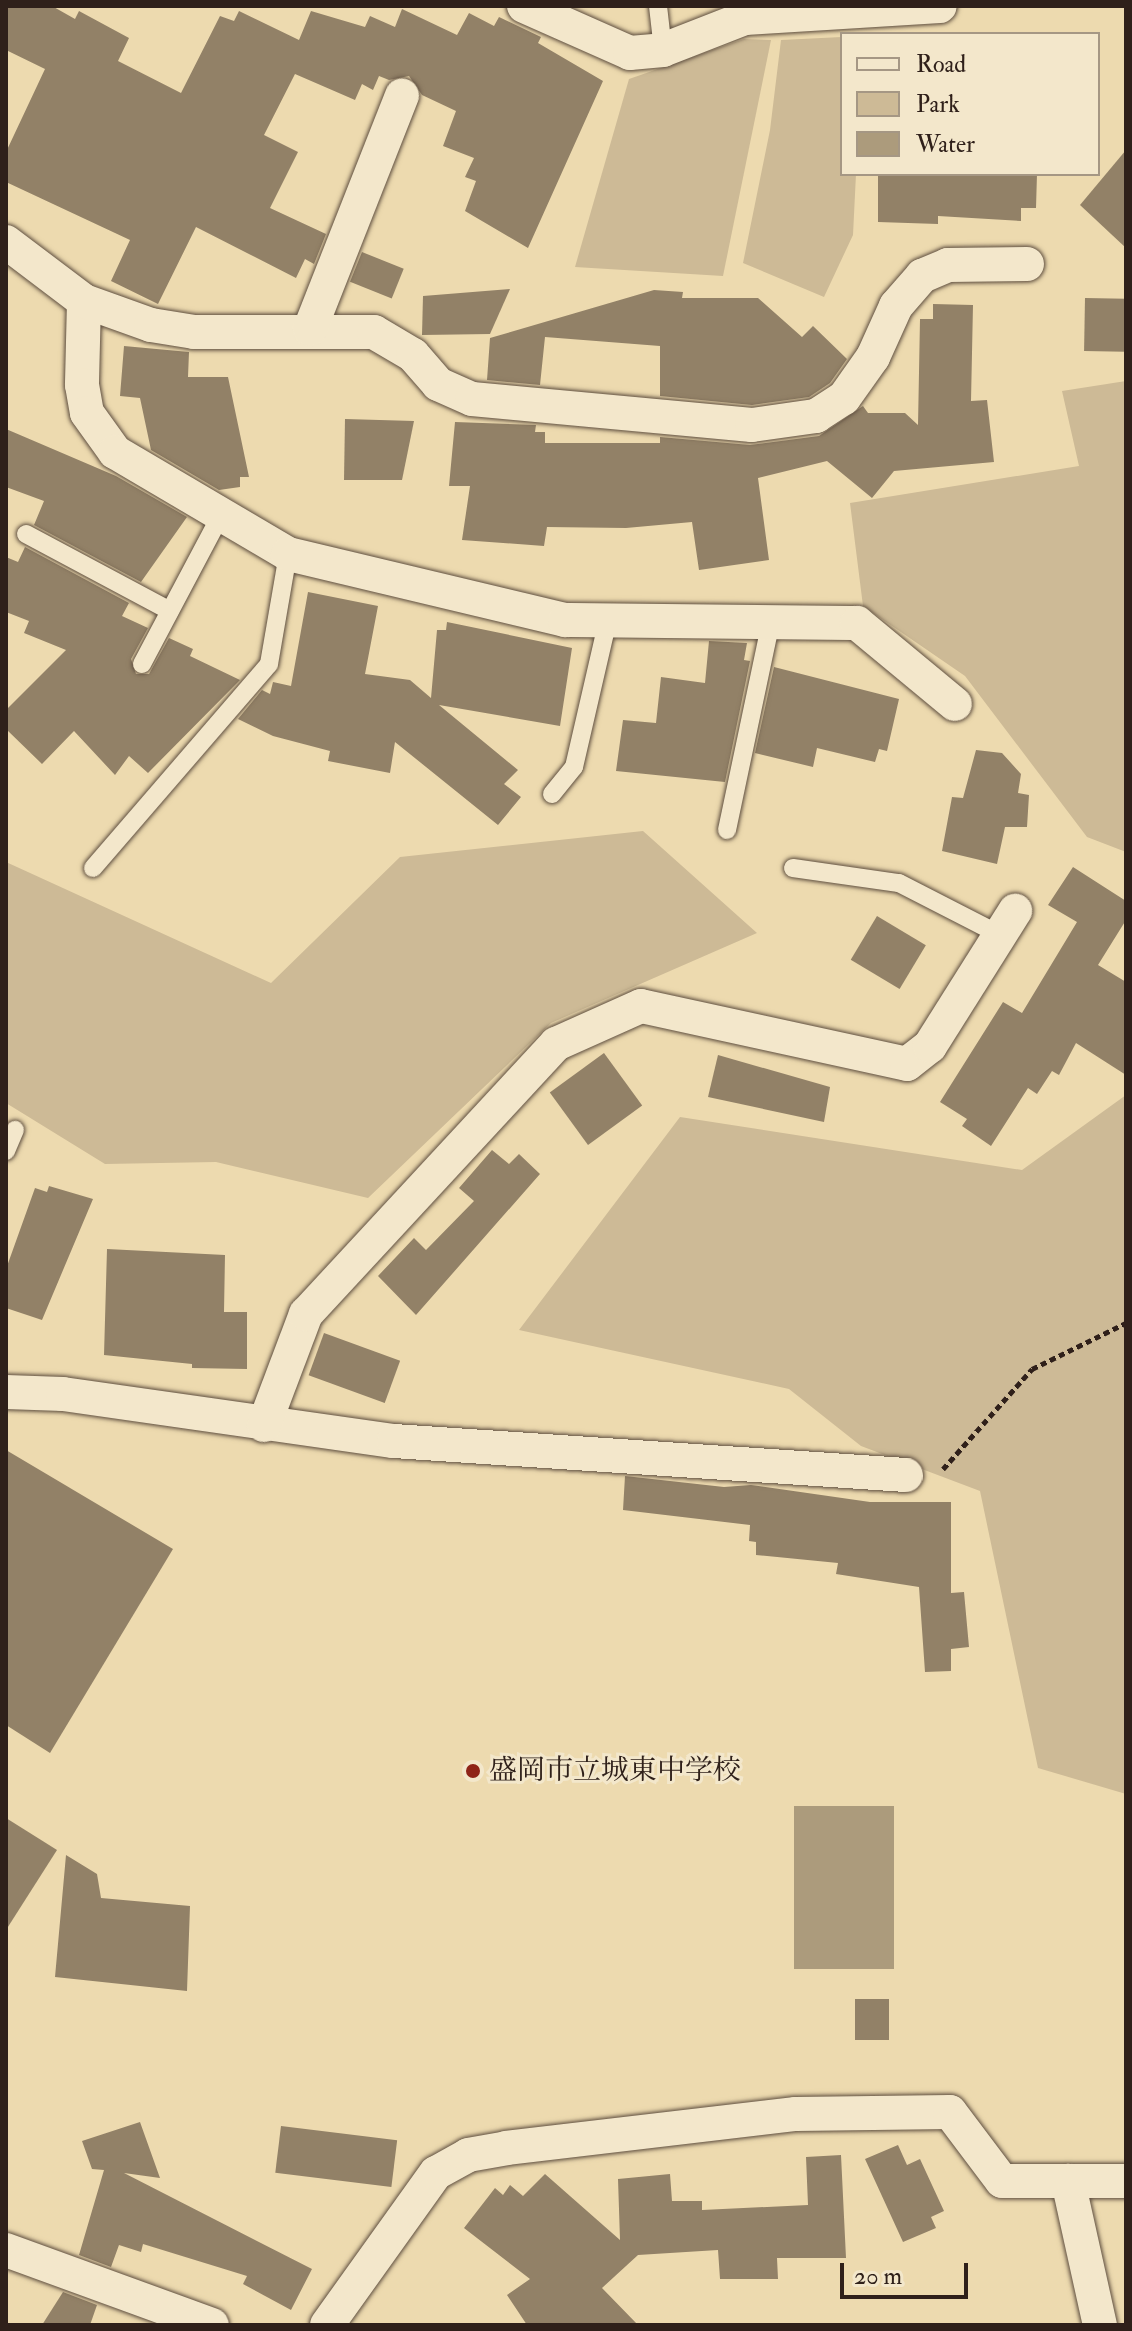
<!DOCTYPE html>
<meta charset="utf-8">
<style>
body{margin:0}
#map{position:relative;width:1132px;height:2331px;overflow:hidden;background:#eddaaf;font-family:"IM FELL Double Pica","Noto Serif JP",serif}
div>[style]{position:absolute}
.green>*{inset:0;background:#cdba96}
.water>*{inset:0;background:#ac9b7c;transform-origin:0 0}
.building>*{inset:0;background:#928167;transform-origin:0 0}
.path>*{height:5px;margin-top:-2.5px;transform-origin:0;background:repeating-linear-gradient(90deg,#2f201a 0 6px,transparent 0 10px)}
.roads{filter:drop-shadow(0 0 2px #5e4e3f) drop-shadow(0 0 2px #5e4e3f)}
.service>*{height:18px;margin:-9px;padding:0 9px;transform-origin:9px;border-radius:9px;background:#f3e7cb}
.minor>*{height:34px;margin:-17px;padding:0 17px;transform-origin:17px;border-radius:17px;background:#f3e7cb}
.dots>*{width:22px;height:22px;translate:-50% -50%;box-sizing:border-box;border:4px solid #f3e7cb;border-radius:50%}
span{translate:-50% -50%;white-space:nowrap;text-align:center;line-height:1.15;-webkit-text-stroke:6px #f3e7cb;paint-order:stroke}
.poi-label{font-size:28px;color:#2f201a}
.left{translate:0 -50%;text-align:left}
.frame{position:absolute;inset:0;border:8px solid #2f201a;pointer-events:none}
.legend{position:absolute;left:840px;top:32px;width:260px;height:144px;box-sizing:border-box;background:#f3e7cb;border:2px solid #a59784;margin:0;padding:10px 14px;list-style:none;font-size:24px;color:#2f201a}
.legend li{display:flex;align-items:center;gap:16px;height:40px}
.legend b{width:40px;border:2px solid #a59784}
.scale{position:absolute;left:840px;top:2263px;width:128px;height:36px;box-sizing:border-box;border:4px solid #2f201a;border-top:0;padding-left:10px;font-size:24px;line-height:28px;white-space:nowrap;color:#2f201a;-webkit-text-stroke:6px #f3e7cb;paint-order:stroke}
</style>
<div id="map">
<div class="green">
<div style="clip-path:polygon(842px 37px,842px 174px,856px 174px,853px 235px,824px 297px,743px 263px,770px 130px,781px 40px)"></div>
<div style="clip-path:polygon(744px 39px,771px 40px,723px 276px,575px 267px,629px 79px)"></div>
<div style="clip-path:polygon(1126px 381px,1126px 852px,1087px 837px,965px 676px,863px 606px,850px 503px,1079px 466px,1062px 391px)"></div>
<div style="clip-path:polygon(643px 831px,757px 933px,551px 1023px,368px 1198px,216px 1162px,105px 1164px,6px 1103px,6px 862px,271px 983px,400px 857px)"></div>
<div style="clip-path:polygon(1126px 1095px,1126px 1794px,1038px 1768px,980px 1491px,861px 1446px,789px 1389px,519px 1330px,680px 1117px,1022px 1170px)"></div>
</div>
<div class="water">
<div style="left:794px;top:1806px;width:100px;height:163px"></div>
</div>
<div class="building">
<div style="clip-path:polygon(6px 6px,52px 6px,75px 19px,79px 11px,129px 38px,118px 61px,181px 93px,220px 16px,234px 21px,239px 11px,299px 40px,311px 11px,365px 27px,370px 16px,395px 27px,402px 9px,457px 35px,469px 13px,494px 26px,499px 17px,541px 37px,538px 43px,603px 81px,528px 248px,465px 211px,476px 181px,465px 177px,474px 158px,443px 146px,456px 111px,422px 95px,409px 76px,389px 80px,379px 76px,373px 90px,362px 84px,355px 100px,295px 74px,264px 135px,298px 152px,270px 208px,326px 234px,314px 264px,305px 259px,296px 278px,196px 227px,158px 304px,111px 281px,130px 240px,6px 182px,6px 152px,45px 69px,6px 50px)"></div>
<div style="clip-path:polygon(1126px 150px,1126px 248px,1080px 205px)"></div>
<div style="clip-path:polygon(1037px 174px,1036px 208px,1021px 208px,1021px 221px,938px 216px,938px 224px,878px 222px,878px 176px)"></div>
<div style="left:362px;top:252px;width:45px;height:32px;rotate:22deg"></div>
<div style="clip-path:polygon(510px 289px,490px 334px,422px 335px,423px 296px)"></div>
<div style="clip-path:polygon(654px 290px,683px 292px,682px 298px,758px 298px,802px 337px,813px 326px,847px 359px,830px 383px,809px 397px,752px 405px,660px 396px,660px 346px,545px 337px,540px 385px,487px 380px,490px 338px)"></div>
<div style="left:1085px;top:298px;width:41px;height:53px;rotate:1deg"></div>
<div style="clip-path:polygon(933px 304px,973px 305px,971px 401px,987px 400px,994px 462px,894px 471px,872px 498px,827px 461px,758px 478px,769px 560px,699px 570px,692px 522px,626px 528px,547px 527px,544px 546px,462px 540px,470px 486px,449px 486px,455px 422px,536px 425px,535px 432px,545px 432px,545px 443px,660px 443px,660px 437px,750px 445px,819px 436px,863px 406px,868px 413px,905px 413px,918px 425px,920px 319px,933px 319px)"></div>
<div style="clip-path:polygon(124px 346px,189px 352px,188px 377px,228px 377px,249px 477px,240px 477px,240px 487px,219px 490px,151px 450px,140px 398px,120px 396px)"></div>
<div style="clip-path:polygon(345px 419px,414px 421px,402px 480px,344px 480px)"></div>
<div style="clip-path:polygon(6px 429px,116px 476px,187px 517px,141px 582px,34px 525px,44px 501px,6px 487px)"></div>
<div style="clip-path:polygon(25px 547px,129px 603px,122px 616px,148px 628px,131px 659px,136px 674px,149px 674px,169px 638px,193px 649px,190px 656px,240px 680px,148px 773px,129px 756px,115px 775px,74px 731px,42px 764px,6px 729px,6px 710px,66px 650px,24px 633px,29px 621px,6px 612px,6px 557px,18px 562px)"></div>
<div style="clip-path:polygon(308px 592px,378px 606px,365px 674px,410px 680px,431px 698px,437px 630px,446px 630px,447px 622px,572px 648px,560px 726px,439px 705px,518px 770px,504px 784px,521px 797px,498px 825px,395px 742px,390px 773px,328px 761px,330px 751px,273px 736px,238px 719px,262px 690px,270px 694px,273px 682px,291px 686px)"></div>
<div style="clip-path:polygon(709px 641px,747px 643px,744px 660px,750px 661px,725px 782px,616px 771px,623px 720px,656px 723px,661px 677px,705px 683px)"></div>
<div style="clip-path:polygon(774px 667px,899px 699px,887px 751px,879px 749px,875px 762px,817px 748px,813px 767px,755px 753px)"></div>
<div style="clip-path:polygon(976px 750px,1002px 753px,1021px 774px,1018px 793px,1029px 795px,1027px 827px,1005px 827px,997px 864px,942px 851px,952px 797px,963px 798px)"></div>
<div style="clip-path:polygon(1073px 867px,1126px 901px,1126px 920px,1098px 965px,1126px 982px,1126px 1075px,1076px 1043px,1059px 1075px,1052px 1071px,1037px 1094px,1028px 1088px,991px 1146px,962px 1126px,967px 1119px,940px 1102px,1003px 1002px,1022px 1013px,1077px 922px,1048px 905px)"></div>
<div style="left:877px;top:916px;width:57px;height:51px;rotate:31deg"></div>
<div style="left:604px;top:1053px;width:65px;height:67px;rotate:54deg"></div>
<div style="clip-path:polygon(718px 1055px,830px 1087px,824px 1122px,708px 1097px)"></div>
<div style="clip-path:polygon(492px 1150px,509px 1164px,519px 1154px,540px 1174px,416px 1315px,378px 1276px,414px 1238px,426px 1250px,474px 1201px,459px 1188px)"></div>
<div style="clip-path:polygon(49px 1186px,93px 1199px,42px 1320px,6px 1308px,6px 1269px,35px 1188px,47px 1192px)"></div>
<div style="clip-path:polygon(107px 1249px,225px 1255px,224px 1312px,247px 1312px,247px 1369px,192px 1368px,192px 1364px,104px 1355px)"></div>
<div style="left:324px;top:1333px;width:81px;height:45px;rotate:20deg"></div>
<div style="clip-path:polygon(6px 1450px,173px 1549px,50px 1753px,6px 1725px)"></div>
<div style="clip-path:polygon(625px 1476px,724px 1487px,751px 1485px,870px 1502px,951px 1502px,951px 1593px,964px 1592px,969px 1647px,951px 1649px,951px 1671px,925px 1672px,919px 1587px,836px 1574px,838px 1563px,756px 1555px,756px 1542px,749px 1541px,750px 1525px,623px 1510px)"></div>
<div style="clip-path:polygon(6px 1818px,57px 1850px,6px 1930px)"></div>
<div style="clip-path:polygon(66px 1855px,97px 1874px,101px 1898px,190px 1906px,187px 1991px,55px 1977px)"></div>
<div style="left:855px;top:1999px;width:34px;height:41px"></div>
<div style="clip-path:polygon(140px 2122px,160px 2178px,124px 2173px,312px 2269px,291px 2310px,243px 2284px,247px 2276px,143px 2244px,141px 2252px,119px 2245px,111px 2267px,79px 2255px,104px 2170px,92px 2169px,82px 2141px)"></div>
<div style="left:281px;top:2126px;width:117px;height:47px;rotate:7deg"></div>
<div style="clip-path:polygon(898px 2145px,907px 2165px,920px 2159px,944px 2211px,931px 2217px,936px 2228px,903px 2242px,865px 2159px)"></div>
<div style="clip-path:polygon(841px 2155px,846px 2258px,777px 2258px,778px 2279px,720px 2279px,718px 2250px,638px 2255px,602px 2288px,638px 2325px,527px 2325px,507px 2295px,530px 2279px,464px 2228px,495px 2188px,503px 2195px,510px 2185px,523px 2196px,545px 2174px,620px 2240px,618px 2179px,670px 2174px,672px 2201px,702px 2201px,702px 2210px,808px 2205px,806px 2157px)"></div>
<div style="clip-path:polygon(63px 2292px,97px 2305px,90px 2325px,42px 2325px)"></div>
</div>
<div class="path">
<div style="left:943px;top:1469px;width:134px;rotate:-48.3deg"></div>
<div style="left:1032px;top:1369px;width:105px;rotate:-26.1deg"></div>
</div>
<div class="roads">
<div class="service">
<div style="left:658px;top:6px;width:44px;rotate:83.5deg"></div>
<div style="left:26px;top:534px;width:163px;rotate:28.1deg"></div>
<div style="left:142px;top:664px;width:169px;rotate:-62.1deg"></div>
<div style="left:552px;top:794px;width:35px;rotate:-51deg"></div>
<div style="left:574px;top:767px;width:151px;rotate:-77deg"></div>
<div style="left:727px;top:830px;width:214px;rotate:-78.1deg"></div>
<div style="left:93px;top:868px;width:269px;rotate:-49.2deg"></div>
<div style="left:269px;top:664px;width:112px;rotate:-80.2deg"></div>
<div style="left:793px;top:868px;width:107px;rotate:8.1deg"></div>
<div style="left:899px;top:883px;width:114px;rotate:27.2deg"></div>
<div style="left:6px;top:1151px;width:23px;rotate:-67deg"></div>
</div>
<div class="minor">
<div style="left:524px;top:6px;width:116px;rotate:23.9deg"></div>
<div style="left:630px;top:53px;width:33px;rotate:-5deg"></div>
<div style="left:663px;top:50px;width:88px;rotate:-21.3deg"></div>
<div style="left:745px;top:18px;width:195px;rotate:-3.5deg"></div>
<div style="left:6px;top:242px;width:98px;rotate:37.1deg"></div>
<div style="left:84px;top:301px;width:84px;rotate:91.4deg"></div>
<div style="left:82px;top:385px;width:28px;rotate:80deg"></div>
<div style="left:87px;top:413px;width:48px;rotate:54.3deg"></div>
<div style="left:115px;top:452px;width:201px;rotate:30.5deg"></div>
<div style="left:288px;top:554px;width:285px;rotate:13.4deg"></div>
<div style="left:565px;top:620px;width:292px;rotate:0.6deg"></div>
<div style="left:857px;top:623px;width:127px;rotate:39.6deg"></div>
<div style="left:84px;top:301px;width:71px;rotate:19.7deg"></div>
<div style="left:151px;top:325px;width:44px;rotate:9.2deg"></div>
<div style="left:194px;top:332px;width:180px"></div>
<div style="left:374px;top:332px;width:45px;rotate:30.5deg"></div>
<div style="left:413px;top:355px;width:38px;rotate:49deg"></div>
<div style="left:438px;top:384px;width:37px;rotate:24deg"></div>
<div style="left:472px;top:399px;width:281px;rotate:5.3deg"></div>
<div style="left:752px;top:425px;width:65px;rotate:-8deg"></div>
<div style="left:816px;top:416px;width:33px;rotate:-33deg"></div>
<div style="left:844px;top:398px;width:50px;rotate:-54.7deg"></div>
<div style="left:873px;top:357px;width:56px;rotate:-65.7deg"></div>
<div style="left:896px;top:306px;width:40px;rotate:-49deg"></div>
<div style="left:922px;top:276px;width:28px;rotate:-23deg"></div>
<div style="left:948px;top:265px;width:79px;rotate:-0.7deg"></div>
<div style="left:310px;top:329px;width:251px;rotate:-68.5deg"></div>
<div style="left:6px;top:1392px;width:57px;rotate:2deg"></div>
<div style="left:63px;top:1394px;width:334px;rotate:8.1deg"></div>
<div style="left:394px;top:1441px;width:513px;rotate:3.8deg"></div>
<div style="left:264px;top:1425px;width:119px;rotate:-69.3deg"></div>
<div style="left:306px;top:1314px;width:368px;rotate:-47.2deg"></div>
<div style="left:556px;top:1044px;width:93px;rotate:-24.1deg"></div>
<div style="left:641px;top:1006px;width:272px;rotate:12.3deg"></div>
<div style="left:907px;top:1064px;width:29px;rotate:-38deg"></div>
<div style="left:930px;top:1046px;width:160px;rotate:-57.8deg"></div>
<div style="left:1068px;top:2181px;width:148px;rotate:77.5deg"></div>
<div style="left:6px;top:2250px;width:219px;rotate:20deg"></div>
<div style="left:327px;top:2325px;width:187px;rotate:-54.4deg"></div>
<div style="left:436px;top:2173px;width:37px;rotate:-29deg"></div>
<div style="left:468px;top:2155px;width:39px;rotate:-10deg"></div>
<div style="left:506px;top:2148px;width:292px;rotate:-6.7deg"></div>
<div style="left:796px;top:2114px;width:154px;rotate:-0.7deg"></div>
<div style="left:950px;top:2112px;width:86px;rotate:53deg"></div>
<div style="left:1002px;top:2181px;width:124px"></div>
</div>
</div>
<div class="dots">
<div style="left:473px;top:1771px;background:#8f2418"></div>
</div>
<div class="poi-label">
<span class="left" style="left:489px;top:1771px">盛岡市立城東中学校</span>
</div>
<div class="frame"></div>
<ul class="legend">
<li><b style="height:10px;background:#f3e7cb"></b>Road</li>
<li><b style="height:22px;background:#cdba96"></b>Park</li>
<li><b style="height:22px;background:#ac9b7c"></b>Water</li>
</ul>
<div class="scale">20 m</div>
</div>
